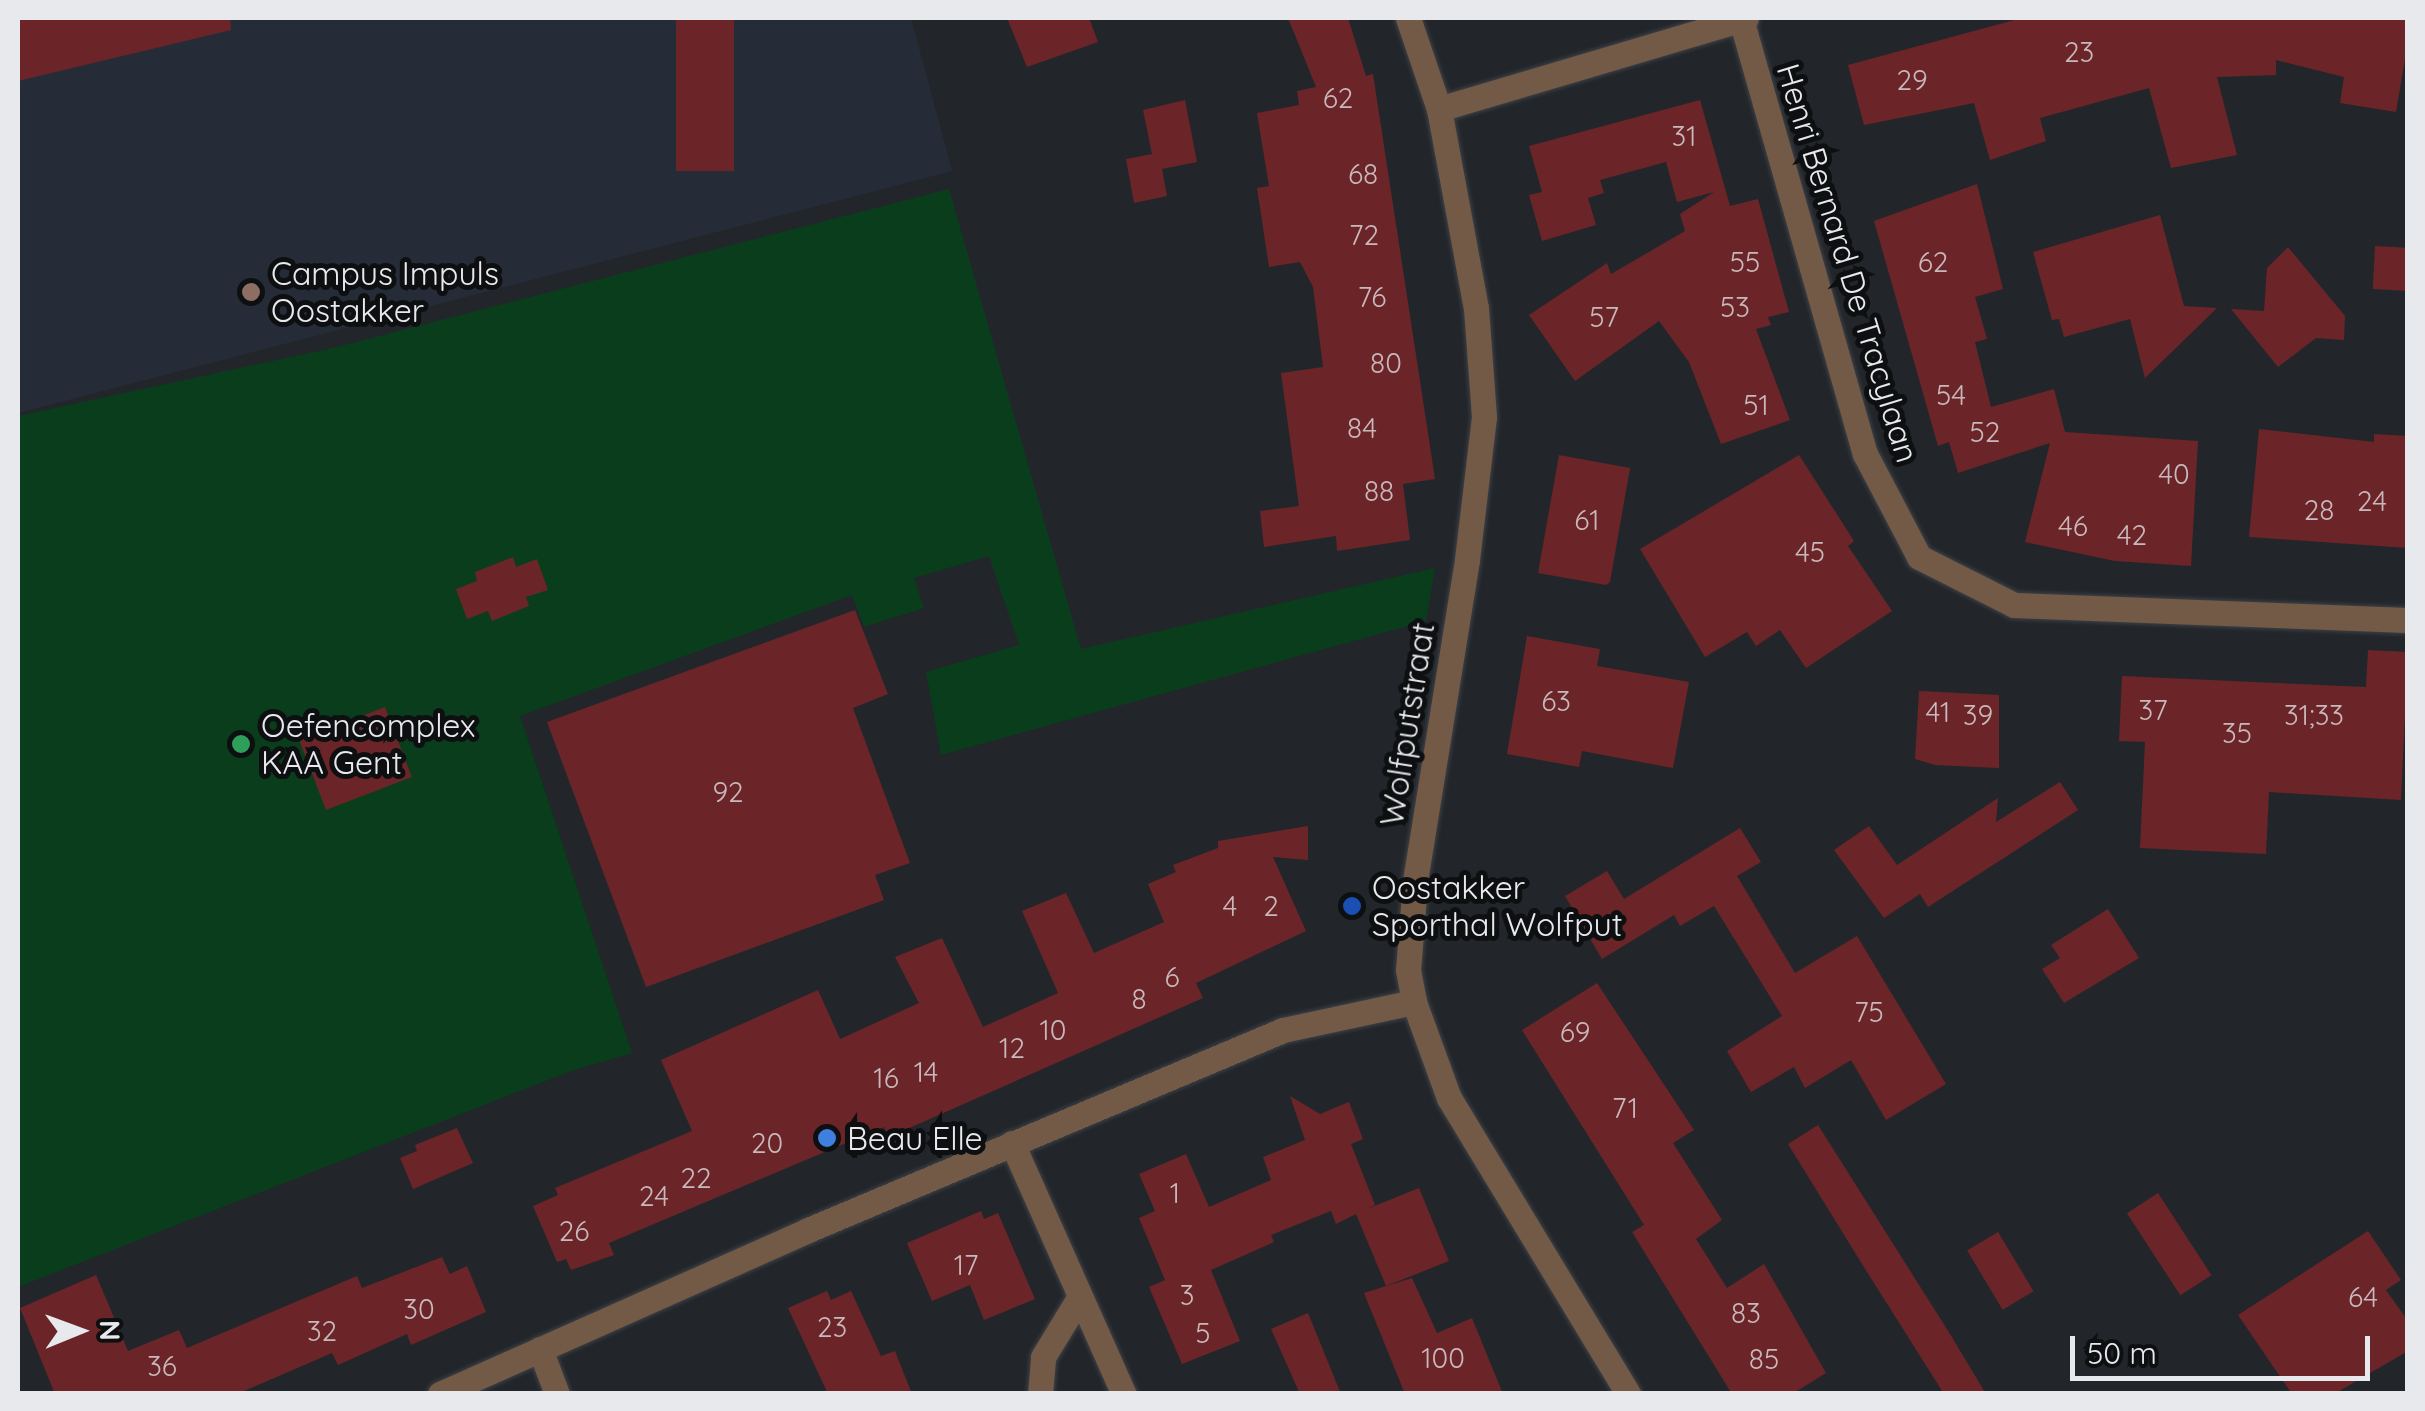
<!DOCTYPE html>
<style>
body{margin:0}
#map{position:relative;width:2425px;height:1411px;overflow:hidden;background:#22262b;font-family:Quicksand,sans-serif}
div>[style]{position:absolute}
.built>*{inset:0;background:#262c37}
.green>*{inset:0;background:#0a3d1b}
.building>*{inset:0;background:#6b2528;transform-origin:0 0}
.roads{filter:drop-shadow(0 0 2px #3e4146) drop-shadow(0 0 2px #3e4146)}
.minor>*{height:25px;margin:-12.5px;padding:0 12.5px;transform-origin:12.5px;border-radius:12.5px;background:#735a46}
.dots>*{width:28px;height:28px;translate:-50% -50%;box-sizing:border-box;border:5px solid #0d0f11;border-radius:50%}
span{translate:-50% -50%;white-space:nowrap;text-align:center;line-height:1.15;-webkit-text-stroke:10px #0d0f11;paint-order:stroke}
.number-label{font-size:28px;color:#c8b8bc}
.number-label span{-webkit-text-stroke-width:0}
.street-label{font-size:32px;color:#e7e9ed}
.poi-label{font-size:32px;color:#e7e9ed}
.left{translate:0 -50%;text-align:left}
.frame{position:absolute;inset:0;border:20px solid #e7e9ed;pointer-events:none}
.north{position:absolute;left:30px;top:1281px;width:100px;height:100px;-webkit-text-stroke:8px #0d0f11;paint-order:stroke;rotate:89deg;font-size:28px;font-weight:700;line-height:40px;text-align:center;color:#e7e9ed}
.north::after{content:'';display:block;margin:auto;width:35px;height:45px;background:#e7e9ed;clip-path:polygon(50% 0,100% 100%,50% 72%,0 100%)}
.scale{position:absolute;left:2070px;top:1336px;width:300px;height:45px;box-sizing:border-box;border:5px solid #e7e9ed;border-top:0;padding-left:12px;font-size:30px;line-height:35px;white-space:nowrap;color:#e7e9ed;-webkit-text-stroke:8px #0d0f11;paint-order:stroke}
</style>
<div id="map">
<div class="built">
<div style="clip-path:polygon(18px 18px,911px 18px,952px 171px,18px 413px)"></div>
</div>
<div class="green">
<div style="clip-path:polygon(949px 189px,1081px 649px,1435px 568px,1426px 621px,941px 755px,926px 672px,1019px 645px,989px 556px,914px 578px,924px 608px,864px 627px,852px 595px,520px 716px,632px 1053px,571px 1071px,18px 1287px,18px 416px,333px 348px)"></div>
</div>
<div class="building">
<div style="clip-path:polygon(18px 18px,230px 18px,231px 30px,18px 81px)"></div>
<div style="left:676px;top:18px;width:58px;height:153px"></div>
<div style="clip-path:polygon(1007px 18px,1089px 18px,1098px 42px,1027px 67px)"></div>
<div style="clip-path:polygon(1288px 18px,1348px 18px,1366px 76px,1373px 74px,1435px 479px,1403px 484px,1410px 540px,1337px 551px,1336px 536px,1264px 547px,1260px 511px,1299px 506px,1281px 373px,1323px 367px,1313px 287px,1300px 262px,1269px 267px,1257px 188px,1269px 186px,1257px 113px,1299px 105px,1297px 91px,1316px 87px)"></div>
<div style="clip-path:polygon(2022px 18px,2408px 18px,2408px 41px,2396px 112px,2340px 103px,2344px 77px,2276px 60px,2276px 75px,2217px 77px,2237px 155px,2171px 168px,2149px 88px,2040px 118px,2046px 141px,1990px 160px,1974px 103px,1864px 125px,1848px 65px)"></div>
<div style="clip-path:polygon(1185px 100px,1197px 162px,1162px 169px,1167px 196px,1134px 203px,1126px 159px,1152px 154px,1143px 110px)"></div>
<div style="clip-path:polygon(1700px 100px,1730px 206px,1758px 199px,1789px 312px,1768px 317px,1771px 325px,1756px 329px,1790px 420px,1721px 444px,1689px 362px,1659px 321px,1575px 381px,1529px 315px,1607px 263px,1611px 274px,1685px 231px,1680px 214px,1714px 192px,1677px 202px,1666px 162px,1600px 180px,1604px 193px,1588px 198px,1596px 225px,1542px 241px,1529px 195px,1542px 192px,1529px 146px)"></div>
<div style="clip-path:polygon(1977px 184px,2003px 289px,1975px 297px,1987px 339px,1975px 342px,1991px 407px,2054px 389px,2065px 432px,2198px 441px,2191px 566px,2115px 561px,2025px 542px,2050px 443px,1958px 473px,1949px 442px,1938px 446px,1874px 221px)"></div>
<div style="clip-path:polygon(2160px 215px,2184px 306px,2217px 308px,2145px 378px,2130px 319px,2064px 337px,2059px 319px,2052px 320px,2033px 252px)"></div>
<div style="left:2375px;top:246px;width:33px;height:43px;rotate:3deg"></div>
<div style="clip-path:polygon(2288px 247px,2345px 316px,2344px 340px,2316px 338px,2278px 367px,2231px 309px,2264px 311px,2267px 268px)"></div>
<div style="clip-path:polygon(2259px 429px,2374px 442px,2374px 434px,2408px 436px,2408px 548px,2249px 537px)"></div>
<div style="clip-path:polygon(1559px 455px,1630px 468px,1610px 582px,1606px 585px,1538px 573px)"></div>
<div style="clip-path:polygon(1799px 455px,1854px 541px,1848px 546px,1892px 611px,1806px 668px,1780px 630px,1756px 646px,1747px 632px,1705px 657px,1640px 549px)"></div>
<div style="clip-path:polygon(513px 557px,516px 567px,537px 559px,548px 590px,526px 597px,529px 606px,492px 621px,488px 611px,467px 619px,456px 589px,477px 581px,475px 572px)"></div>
<div style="clip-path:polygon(855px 610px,888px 694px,853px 708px,910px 863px,875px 875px,884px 900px,646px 987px,547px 722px)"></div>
<div style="clip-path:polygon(1527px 636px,1600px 649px,1597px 666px,1689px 682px,1673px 768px,1582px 751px,1579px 767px,1507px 754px)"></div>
<div style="clip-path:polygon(2368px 650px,2408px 652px,2401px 800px,2269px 792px,2266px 854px,2140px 848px,2145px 742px,2119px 741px,2122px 676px,2366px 687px)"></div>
<div style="clip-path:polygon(1919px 691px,1999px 695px,1999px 768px,1935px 765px,1915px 759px)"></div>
<div style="left:385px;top:707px;width:75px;height:92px;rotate:69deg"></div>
<div style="clip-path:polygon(2060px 782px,2078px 810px,1928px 907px,1920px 894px,1884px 918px,1834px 850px,1869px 826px,1897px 865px,1998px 798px,1996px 822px)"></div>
<div style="clip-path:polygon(1308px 826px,1308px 860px,1273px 857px,1306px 931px,1196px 983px,1203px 998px,889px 1137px,884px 1127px,609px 1243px,614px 1255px,571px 1270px,566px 1259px,557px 1262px,533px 1206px,558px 1195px,555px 1188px,692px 1131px,661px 1060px,818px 990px,840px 1039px,919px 1003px,895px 957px,942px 938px,983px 1027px,1058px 993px,1022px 911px,1066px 893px,1094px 953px,1164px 922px,1148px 884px,1176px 872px,1173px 865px,1218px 848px,1218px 841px)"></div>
<div style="clip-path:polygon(1740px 828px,1761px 862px,1737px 876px,1795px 973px,1857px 936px,1946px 1084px,1886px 1120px,1851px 1060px,1805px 1088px,1794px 1067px,1751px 1092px,1727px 1051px,1782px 1016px,1714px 906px,1680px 926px,1674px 915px,1602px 959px,1565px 896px,1607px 871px,1624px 899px)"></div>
<div style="clip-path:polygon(2108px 909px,2139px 958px,2064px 1003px,2042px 969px,2060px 958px,2051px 945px)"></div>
<div style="clip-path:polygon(1597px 983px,1694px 1130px,1673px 1143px,1722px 1220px,1696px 1239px,1727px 1288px,1764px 1264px,1826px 1373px,1792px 1394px,1732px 1394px,1632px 1232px,1644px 1225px,1522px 1030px)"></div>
<div style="clip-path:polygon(1290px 1096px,1320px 1114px,1349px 1102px,1363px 1139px,1351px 1144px,1375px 1205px,1367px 1209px,1419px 1188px,1449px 1261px,1386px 1286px,1356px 1214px,1336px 1224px,1331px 1211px,1271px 1235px,1274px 1242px,1211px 1270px,1240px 1341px,1182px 1364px,1149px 1287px,1165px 1280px,1139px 1218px,1155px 1211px,1139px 1174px,1186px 1154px,1209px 1207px,1271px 1180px,1263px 1157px,1305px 1140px)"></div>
<div style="clip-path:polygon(1818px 1125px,1950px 1334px,1986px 1394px,1944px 1394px,1862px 1264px,1788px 1144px)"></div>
<div style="clip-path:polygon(457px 1128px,473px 1163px,413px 1189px,400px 1158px,417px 1151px,415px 1145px)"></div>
<div style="left:2158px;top:1193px;width:98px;height:37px;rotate:57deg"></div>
<div style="clip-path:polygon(981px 1211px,984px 1219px,998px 1213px,1035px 1299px,984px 1320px,970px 1285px,932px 1301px,907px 1243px)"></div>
<div style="clip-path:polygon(2368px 1231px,2401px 1280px,2386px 1290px,2408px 1321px,2408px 1351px,2334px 1394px,2292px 1394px,2238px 1315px)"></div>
<div style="left:1998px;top:1232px;width:69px;height:36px;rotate:59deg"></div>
<div style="clip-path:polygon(442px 1257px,450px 1274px,467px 1266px,486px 1312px,411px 1345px,407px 1334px,338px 1365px,332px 1353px,237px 1394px,55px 1394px,20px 1308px,96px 1275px,128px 1351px,179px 1330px,187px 1348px,357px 1276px,362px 1288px)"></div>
<div style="clip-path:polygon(1412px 1278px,1437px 1333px,1472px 1318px,1503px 1394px,1405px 1394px,1364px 1293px)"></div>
<div style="clip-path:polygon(827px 1291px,831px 1300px,851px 1291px,881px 1356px,895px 1351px,912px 1394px,828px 1394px,788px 1308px)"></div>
<div style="clip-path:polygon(1308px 1313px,1341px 1394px,1300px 1394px,1271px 1329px)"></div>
</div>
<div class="roads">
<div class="minor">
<div style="left:1408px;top:18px;width:96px;rotate:71.2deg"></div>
<div style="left:1439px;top:109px;width:202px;rotate:79.5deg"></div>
<div style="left:1476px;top:308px;width:109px;rotate:85.8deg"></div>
<div style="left:1484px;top:417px;width:144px;rotate:96.8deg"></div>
<div style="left:1467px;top:560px;width:326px;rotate:99.2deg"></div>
<div style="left:1415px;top:882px;width:88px;rotate:94.5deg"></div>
<div style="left:1408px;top:970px;width:33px;rotate:79deg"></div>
<div style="left:1414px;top:1002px;width:102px;rotate:70deg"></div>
<div style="left:1449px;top:1098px;width:346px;rotate:58.8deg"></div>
<div style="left:1741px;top:19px;width:452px;rotate:74.1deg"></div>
<div style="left:1865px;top:454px;width:116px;rotate:62.3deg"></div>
<div style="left:1919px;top:557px;width:106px;rotate:26.8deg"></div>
<div style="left:2014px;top:605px;width:394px;rotate:2.2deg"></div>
<div style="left:1439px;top:109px;width:320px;rotate:-16.5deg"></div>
<div style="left:1012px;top:1143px;width:275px;rotate:66deg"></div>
<div style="left:540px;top:1349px;width:48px;rotate:69.3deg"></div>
<div style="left:440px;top:1394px;width:403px;rotate:-24deg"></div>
<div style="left:808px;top:1230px;width:515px;rotate:-22.83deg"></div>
<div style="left:1283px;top:1030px;width:134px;rotate:-12.1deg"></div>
<div style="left:1040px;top:1394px;width:37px;rotate:-85deg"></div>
<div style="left:1043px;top:1357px;width:69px;rotate:-58.6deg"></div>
</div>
</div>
<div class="dots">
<div style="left:251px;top:292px;background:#8d6e63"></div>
<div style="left:241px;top:744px;background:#2e9e5b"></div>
<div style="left:1352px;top:906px;background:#1a4fb4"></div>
<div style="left:827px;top:1138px;background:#3f7fe0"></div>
</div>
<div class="number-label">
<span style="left:2079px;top:52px">23</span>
<span style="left:1912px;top:80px">29</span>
<span style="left:1338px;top:98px">62</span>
<span style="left:1684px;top:136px">31</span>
<span style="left:1363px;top:174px">68</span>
<span style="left:1364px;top:235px">72</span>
<span style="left:1745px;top:262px">55</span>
<span style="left:1933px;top:262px">62</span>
<span style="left:1372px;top:297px">76</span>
<span style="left:1735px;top:307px">53</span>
<span style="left:1604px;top:317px">57</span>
<span style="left:1386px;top:363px">80</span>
<span style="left:1951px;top:395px">54</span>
<span style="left:1756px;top:405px">51</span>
<span style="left:1362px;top:428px">84</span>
<span style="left:1985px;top:432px">52</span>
<span style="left:2174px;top:474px">40</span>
<span style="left:1379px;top:491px">88</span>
<span style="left:2372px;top:501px">24</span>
<span style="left:2319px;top:510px">28</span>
<span style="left:1587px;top:520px">61</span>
<span style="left:2073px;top:526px">46</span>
<span style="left:2132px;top:535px">42</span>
<span style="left:1810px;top:552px">45</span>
<span style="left:1556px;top:701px">63</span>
<span style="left:2153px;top:710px">37</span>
<span style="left:1938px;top:712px">41</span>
<span style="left:1978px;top:715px">39</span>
<span style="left:2314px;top:715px">31;33</span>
<span style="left:2237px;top:733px">35</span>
<span style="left:728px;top:792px">92</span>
<span style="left:1230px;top:906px">4</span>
<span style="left:1271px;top:906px">2</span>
<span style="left:1172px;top:977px">6</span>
<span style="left:1139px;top:999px">8</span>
<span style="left:1869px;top:1012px">75</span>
<span style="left:1053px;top:1030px">10</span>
<span style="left:1575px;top:1032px">69</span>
<span style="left:1012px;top:1048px">12</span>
<span style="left:926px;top:1072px">14</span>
<span style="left:886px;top:1078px">16</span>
<span style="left:1625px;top:1108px">71</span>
<span style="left:767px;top:1143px">20</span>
<span style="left:696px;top:1178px">22</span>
<span style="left:1175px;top:1193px">1</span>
<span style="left:654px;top:1196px">24</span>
<span style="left:574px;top:1231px">26</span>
<span style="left:966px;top:1265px">17</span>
<span style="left:1187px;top:1295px">3</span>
<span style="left:2363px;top:1297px">64</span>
<span style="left:419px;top:1309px">30</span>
<span style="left:1746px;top:1313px">83</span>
<span style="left:832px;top:1327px">23</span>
<span style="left:322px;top:1331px">32</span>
<span style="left:1203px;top:1333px">5</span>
<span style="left:1443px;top:1358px">100</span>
<span style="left:1764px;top:1359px">85</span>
<span style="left:162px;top:1366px">36</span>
</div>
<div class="street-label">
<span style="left:1848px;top:263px;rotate:73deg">Henri Bernard De Tracylaan</span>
<span style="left:1407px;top:724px;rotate:-81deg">Wolfputstraat</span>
</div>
<div class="poi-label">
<span class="left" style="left:271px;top:292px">Campus Impuls<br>Oostakker</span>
<span class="left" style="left:261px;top:744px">Oefencomplex<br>KAA Gent</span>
<span class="left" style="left:1372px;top:906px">Oostakker<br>Sporthal Wolfput</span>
<span class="left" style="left:847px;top:1138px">Beau Elle</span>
</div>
<div class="frame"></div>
<div class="north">N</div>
<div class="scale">50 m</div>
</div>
